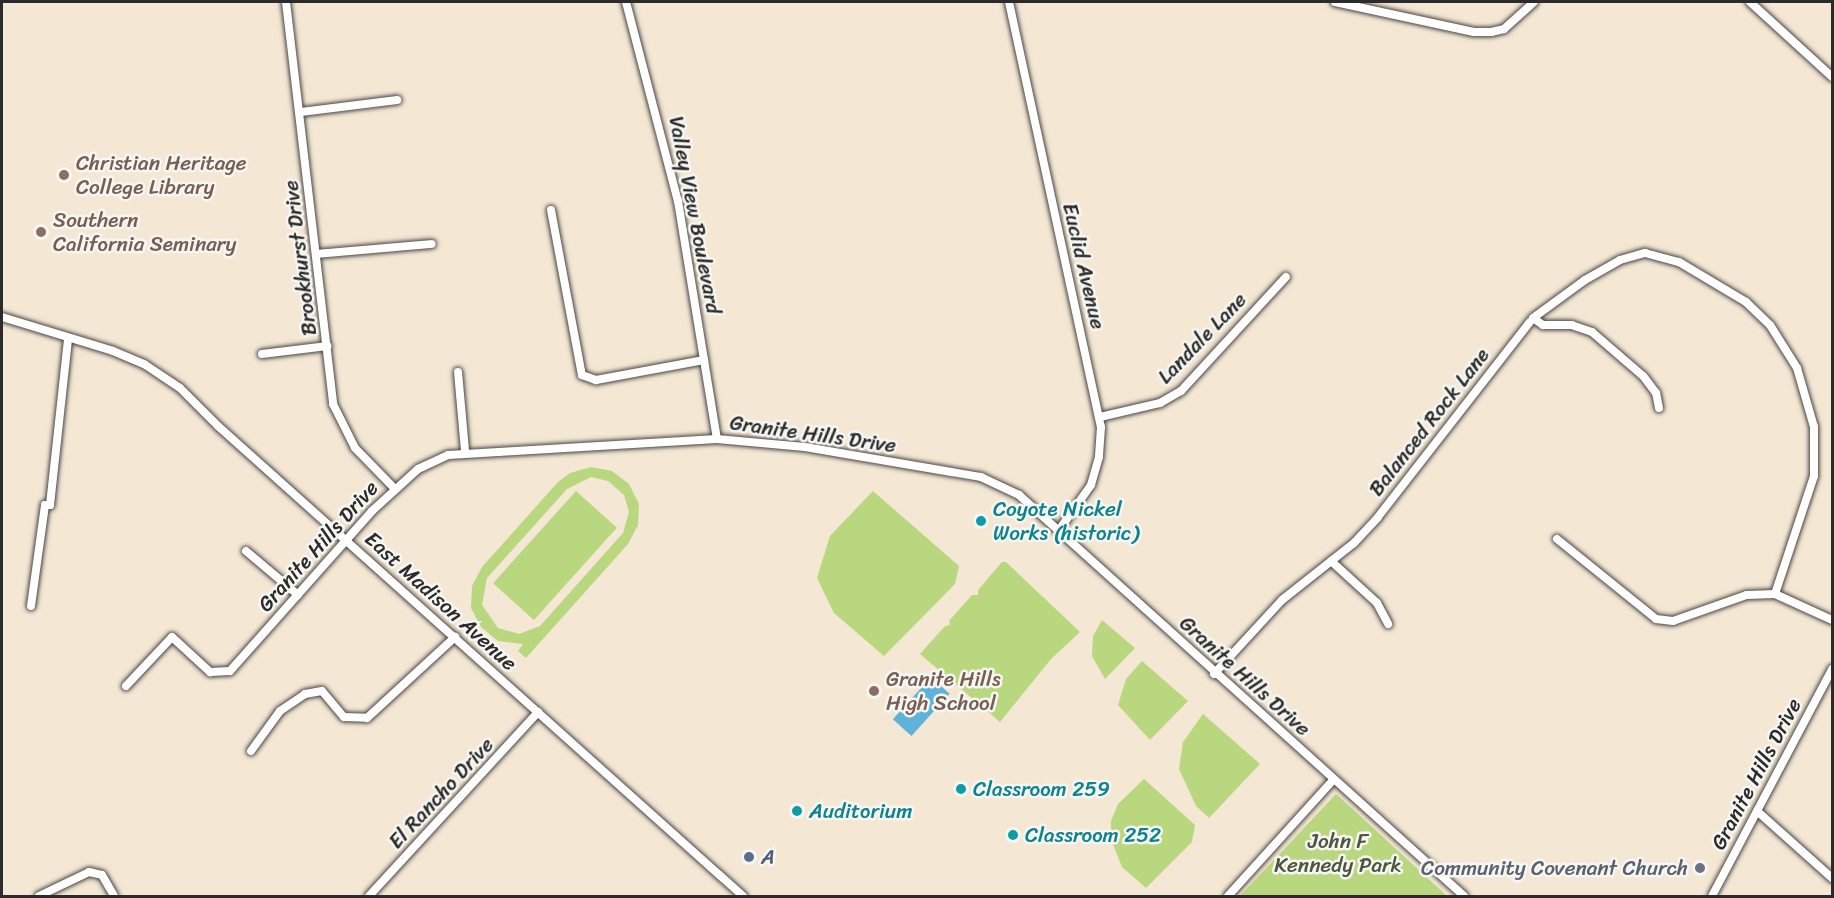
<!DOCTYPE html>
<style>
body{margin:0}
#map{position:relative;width:1834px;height:898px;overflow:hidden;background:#f4e7d4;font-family:Sriracha,sans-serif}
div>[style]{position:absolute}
.green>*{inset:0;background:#b9d77e;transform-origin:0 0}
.water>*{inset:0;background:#5fb2da;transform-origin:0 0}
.roads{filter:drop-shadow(0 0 2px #494744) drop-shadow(0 0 2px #494744)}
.minor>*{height:8px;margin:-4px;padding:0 4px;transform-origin:4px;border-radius:4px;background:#fff}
.dots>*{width:16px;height:16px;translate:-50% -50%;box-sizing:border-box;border:3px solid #f6f6f2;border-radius:50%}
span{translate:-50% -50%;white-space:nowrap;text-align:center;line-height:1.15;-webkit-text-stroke:5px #f6f6f2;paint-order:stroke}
.education-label{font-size:21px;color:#785e54}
.left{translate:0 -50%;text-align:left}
.street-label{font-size:21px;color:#2b2b2b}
.culture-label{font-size:21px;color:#0d838f}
.park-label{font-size:21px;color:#4e5640}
.service-label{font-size:21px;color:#4e5e75}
.worship-label{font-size:21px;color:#5b616d}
.right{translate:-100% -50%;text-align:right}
.frame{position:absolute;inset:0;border:3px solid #2b2b2b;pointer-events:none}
</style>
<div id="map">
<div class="green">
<div style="clip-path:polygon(evenodd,591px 467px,612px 471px,629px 484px,639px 504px,638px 525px,628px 544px,526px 658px,518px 651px,523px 644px,498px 641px,481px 627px,471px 608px,472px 586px,482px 567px,558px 482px,570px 473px,591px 467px,591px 477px,608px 481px,624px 495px,629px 512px,623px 533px,540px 626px,519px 634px,498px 628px,482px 605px,487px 578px,567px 489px,591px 477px)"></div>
<div style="left:576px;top:491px;width:55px;height:124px;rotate:42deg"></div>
<div style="clip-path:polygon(873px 491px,959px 566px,955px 584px,884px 656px,834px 613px,817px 578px,830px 536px)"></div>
<div style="clip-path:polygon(1002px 562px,1006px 562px,1080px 632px,1051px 659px,1000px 722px,920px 654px,945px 626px,950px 625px,949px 621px,972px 595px,978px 595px,978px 590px)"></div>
<div style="clip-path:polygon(1102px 620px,1135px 648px,1105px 679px,1092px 656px,1093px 636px)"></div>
<div style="clip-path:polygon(1142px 661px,1188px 701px,1150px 740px,1118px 705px,1126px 679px)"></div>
<div style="clip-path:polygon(1203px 714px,1260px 764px,1209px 818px,1196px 806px,1179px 769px,1183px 742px)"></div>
<div style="clip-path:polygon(1144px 779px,1195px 825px,1192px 842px,1146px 888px,1122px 867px,1111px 839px,1111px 821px,1118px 804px)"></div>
<div style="clip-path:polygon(1336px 794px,1358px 814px,1447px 896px,1240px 896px)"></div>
</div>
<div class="water">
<div style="left:931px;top:677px;width:25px;height:57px;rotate:42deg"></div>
</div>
<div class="roads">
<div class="minor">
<div style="left:286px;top:2px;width:405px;rotate:83.3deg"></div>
<div style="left:333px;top:404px;width:49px;rotate:63.4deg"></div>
<div style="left:355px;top:448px;width:57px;rotate:45.7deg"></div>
<div style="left:626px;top:2px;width:206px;rotate:75.4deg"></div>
<div style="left:678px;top:201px;width:241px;rotate:80.7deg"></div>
<div style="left:1009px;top:2px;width:435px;rotate:77.8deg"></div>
<div style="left:1101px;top:427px;width:30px;rotate:94deg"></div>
<div style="left:1099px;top:457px;width:29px;rotate:106deg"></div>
<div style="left:1091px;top:485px;width:55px;rotate:125.4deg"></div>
<div style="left:1335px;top:2px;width:142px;rotate:12.2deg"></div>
<div style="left:1474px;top:32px;width:17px"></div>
<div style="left:1491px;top:32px;width:13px;rotate:-13deg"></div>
<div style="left:1504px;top:29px;width:40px;rotate:-42deg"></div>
<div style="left:1750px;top:2px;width:111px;rotate:42.4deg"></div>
<div style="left:301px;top:112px;width:97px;rotate:-7.1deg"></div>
<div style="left:551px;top:210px;width:168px;rotate:79.4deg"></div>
<div style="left:582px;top:375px;width:15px;rotate:20deg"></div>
<div style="left:596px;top:380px;width:110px;rotate:-10.5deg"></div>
<div style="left:317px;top:254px;width:115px;rotate:-5deg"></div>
<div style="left:2px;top:317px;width:116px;rotate:17deg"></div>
<div style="left:113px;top:351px;width:34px;rotate:23deg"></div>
<div style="left:144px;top:364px;width:43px;rotate:33.7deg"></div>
<div style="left:180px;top:388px;width:54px;rotate:45deg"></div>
<div style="left:218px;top:426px;width:705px;rotate:41.84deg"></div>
<div style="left:262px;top:354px;width:66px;rotate:-6.9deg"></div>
<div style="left:458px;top:372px;width:79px;rotate:84.9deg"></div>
<div style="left:1659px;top:408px;width:15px;rotate:-101deg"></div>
<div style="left:1656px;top:393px;width:21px;rotate:-127deg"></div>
<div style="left:1643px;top:376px;width:67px;rotate:-139.2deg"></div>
<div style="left:1592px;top:332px;width:21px;rotate:-161deg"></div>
<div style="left:1572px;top:325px;width:29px;rotate:180deg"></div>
<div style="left:1543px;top:325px;width:12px;rotate:-145deg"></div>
<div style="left:1533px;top:318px;width:64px;rotate:-36.2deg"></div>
<div style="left:1585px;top:280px;width:40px;rotate:-29.7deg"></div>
<div style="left:1620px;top:260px;width:26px;rotate:-16deg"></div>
<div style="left:1645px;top:253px;width:35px;rotate:15deg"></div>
<div style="left:1679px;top:262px;width:78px;rotate:30.8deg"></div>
<div style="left:1746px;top:302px;width:33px;rotate:44deg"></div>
<div style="left:1770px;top:325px;width:51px;rotate:57.9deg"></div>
<div style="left:1797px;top:368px;width:61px;rotate:73.9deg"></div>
<div style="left:1814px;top:427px;width:49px;rotate:90deg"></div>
<div style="left:1814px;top:476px;width:124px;rotate:108.3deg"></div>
<div style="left:1100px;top:417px;width:62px;rotate:-13.1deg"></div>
<div style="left:1160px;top:403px;width:24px;rotate:-30deg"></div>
<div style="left:1181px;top:391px;width:155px;rotate:-47.4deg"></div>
<div style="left:1557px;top:539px;width:127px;rotate:38.9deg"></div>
<div style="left:1656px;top:619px;width:17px;rotate:7deg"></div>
<div style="left:1673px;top:621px;width:78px;rotate:-19.4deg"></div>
<div style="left:1747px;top:595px;width:28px;rotate:-2deg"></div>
<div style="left:1775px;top:594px;width:63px;rotate:24.5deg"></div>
<div style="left:246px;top:551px;width:68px;rotate:40.2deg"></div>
<div style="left:1331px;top:561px;width:62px;rotate:42.4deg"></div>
<div style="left:1377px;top:603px;width:24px;rotate:62deg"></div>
<div style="left:31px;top:606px;width:102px;rotate:-82.1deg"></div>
<div style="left:45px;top:505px;width:5px"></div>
<div style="left:50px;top:505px;width:168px;rotate:-83.8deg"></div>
<div style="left:1214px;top:674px;width:100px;rotate:-47.4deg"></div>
<div style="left:1282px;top:600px;width:92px;rotate:-38.4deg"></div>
<div style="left:1354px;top:543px;width:35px;rotate:-47deg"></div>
<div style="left:1378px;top:517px;width:247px;rotate:-52.1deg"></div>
<div style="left:126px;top:686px;width:67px;rotate:-46.8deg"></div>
<div style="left:172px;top:637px;width:52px;rotate:42.6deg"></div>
<div style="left:210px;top:672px;width:20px;rotate:-3deg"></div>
<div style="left:230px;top:671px;width:214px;rotate:-48.4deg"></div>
<div style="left:372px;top:511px;width:62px;rotate:-42.4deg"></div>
<div style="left:418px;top:469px;width:33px;rotate:-25deg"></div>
<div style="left:448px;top:455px;width:269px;rotate:-3.4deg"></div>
<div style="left:717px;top:439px;width:88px;rotate:5.2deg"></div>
<div style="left:805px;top:447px;width:179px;rotate:9.7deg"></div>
<div style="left:981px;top:477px;width:42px;rotate:25.3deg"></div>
<div style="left:1019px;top:495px;width:599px;rotate:42.02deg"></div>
<div style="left:251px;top:751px;width:49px;rotate:-54.1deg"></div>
<div style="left:280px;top:711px;width:30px;rotate:-34deg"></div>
<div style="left:305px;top:694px;width:17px;rotate:-10deg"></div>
<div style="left:322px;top:691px;width:34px;rotate:50deg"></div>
<div style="left:344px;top:717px;width:23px;rotate:2deg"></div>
<div style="left:367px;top:718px;width:120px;rotate:-42.6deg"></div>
<div style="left:1757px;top:811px;width:101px;rotate:41.8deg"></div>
<div style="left:39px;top:896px;width:55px;rotate:-25.6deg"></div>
<div style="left:89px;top:872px;width:13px;rotate:13deg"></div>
<div style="left:102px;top:875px;width:24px;rotate:60deg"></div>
<div style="left:369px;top:896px;width:250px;rotate:-47.4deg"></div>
<div style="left:1228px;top:896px;width:156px;rotate:-47.8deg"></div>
<div style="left:1712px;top:896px;width:257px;rotate:-62.1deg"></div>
</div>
</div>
<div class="dots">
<div style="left:64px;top:175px;background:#8d6e63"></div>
<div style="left:41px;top:232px;background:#8d6e63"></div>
<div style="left:981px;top:521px;background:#0f9aa8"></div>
<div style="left:874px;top:691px;background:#8d6e63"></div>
<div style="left:961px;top:789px;background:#0f9aa8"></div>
<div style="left:797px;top:811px;background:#0f9aa8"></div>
<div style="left:1013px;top:835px;background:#0f9aa8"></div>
<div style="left:749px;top:857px;background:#5c6f8a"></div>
<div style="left:1700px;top:868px;background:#6b7280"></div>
</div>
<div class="education-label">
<span class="left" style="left:76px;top:175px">Christian Heritage<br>College Library</span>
<span class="left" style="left:53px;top:232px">Southern<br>California Seminary</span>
<span class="left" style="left:886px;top:691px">Granite Hills<br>High School</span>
</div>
<div class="street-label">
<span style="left:695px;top:215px;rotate:79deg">Valley View Boulevard</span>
<span style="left:300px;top:258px;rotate:-97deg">Brookhurst Drive</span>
<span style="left:1084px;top:266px;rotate:77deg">Euclid Avenue</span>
<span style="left:1202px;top:338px;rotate:-46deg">Landale Lane</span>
<span style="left:1429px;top:422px;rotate:-52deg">Balanced Rock Lane</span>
<span style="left:813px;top:434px;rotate:8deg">Granite Hills Drive</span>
<span style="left:318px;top:546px;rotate:-48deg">Granite Hills Drive</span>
<span style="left:441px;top:601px;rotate:42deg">East Madison Avenue</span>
<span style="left:1245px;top:676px;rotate:42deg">Granite Hills Drive</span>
<span style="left:1756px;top:774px;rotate:-62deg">Granite Hills Drive</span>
<span style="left:441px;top:793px;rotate:-47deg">El Rancho Drive</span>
</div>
<div class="culture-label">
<span class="left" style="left:993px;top:521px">Coyote Nickel<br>Works (historic)</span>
<span class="left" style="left:973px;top:789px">Classroom 259</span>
<span class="left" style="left:809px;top:811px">Auditorium</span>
<span class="left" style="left:1025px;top:835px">Classroom 252</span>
</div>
<div class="park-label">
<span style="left:1338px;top:853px">John F<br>Kennedy Park</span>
</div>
<div class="service-label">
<span class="left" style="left:761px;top:857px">A</span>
</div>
<div class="worship-label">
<span class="right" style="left:1688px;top:868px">Community Covenant Church</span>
</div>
<div class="frame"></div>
</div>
